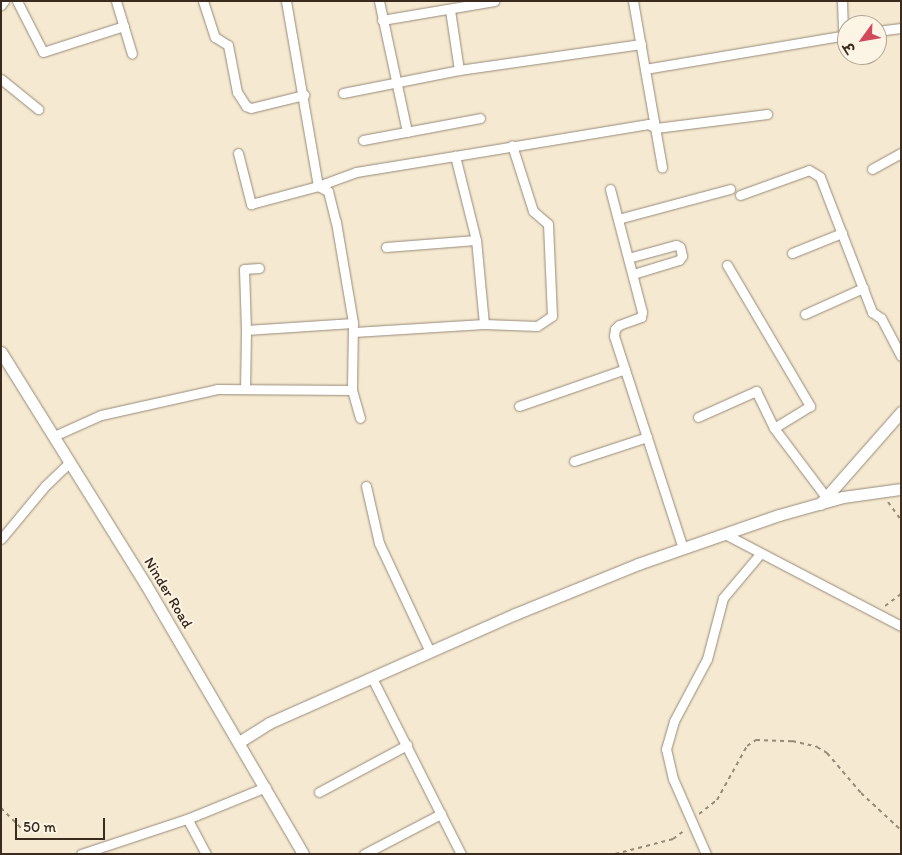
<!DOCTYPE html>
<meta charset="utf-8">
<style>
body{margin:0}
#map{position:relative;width:902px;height:855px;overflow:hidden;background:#f5e9d1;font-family:Itim,"Playpen Sans Deva",sans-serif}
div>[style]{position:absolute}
.path>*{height:2px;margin-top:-1px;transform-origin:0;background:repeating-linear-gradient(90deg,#988a78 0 4px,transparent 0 8px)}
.roads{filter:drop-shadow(0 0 1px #988a78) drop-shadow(0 0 1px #988a78)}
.minor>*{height:9px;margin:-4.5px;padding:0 4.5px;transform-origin:4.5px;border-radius:4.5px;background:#fff}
.tertiary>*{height:11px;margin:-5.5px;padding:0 5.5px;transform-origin:5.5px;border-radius:5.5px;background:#fff}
span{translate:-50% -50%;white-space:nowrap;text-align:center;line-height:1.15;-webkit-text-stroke:4px #fcf5e5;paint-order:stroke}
.street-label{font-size:15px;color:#3b2a1e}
.frame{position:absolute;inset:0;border:2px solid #3b2a1e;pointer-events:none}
.north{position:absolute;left:837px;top:15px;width:50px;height:50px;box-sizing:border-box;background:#fcf5e5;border:1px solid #afa495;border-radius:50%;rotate:238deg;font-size:14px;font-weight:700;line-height:20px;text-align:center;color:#3b2a1e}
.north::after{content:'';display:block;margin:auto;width:18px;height:22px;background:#d1495b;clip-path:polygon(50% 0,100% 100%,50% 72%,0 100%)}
.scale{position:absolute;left:15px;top:818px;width:90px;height:22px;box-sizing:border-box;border:2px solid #3b2a1e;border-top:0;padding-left:6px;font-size:15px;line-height:18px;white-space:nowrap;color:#3b2a1e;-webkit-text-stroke:4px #fcf5e5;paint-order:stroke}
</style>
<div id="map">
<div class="path">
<div style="left:888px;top:502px;width:22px;rotate:54deg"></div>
<div style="left:885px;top:606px;width:20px;rotate:-37deg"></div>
<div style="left:1px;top:808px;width:37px;rotate:45deg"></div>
<div style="left:699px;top:814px;width:23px;rotate:-38deg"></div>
<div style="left:717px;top:800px;width:62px;rotate:-60.9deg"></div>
<div style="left:747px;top:746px;width:11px;rotate:-34deg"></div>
<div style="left:756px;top:740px;width:36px;rotate:2deg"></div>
<div style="left:792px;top:741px;width:26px;rotate:13deg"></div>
<div style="left:817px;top:747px;width:12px;rotate:31deg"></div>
<div style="left:827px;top:753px;width:52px;rotate:49.6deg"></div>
<div style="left:861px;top:793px;width:54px;rotate:42.8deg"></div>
<div style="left:615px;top:854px;width:60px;rotate:-14.5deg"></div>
<div style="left:673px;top:839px;width:15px;rotate:-37deg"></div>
</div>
<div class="roads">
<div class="minor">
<div style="left:17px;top:1px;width:57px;rotate:63deg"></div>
<div style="left:43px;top:52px;width:85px;rotate:-17.8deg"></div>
<div style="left:116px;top:1px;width:55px;rotate:73.2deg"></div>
<div style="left:203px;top:1px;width:38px;rotate:72deg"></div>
<div style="left:215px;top:37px;width:15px;rotate:32deg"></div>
<div style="left:228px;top:45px;width:48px;rotate:79.2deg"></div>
<div style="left:237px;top:92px;width:17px;rotate:57deg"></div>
<div style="left:246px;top:106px;width:5px;rotate:22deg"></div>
<div style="left:251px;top:108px;width:55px;rotate:-13.8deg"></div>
<div style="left:286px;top:1px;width:188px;rotate:80.2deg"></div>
<div style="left:318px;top:186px;width:40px;rotate:-20.2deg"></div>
<div style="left:356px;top:172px;width:100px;rotate:-9.2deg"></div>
<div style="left:379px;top:1px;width:134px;rotate:77.9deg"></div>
<div style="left:633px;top:1px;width:169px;rotate:80.1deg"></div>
<div style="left:842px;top:1px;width:35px;rotate:88deg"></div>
<div style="left:1px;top:5px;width:5px;rotate:-53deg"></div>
<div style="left:450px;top:10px;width:61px;rotate:81.5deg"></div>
<div style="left:382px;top:20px;width:114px;rotate:-9.6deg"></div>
<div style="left:877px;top:31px;width:24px;rotate:-7deg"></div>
<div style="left:645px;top:69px;width:205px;rotate:-9.6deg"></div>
<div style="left:1px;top:79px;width:48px;rotate:39deg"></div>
<div style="left:343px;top:93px;width:118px;rotate:-11.2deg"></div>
<div style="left:459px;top:70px;width:184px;rotate:-8.1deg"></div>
<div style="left:363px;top:140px;width:119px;rotate:-10.6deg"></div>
<div style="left:238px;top:153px;width:53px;rotate:75.7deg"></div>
<div style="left:251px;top:204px;width:69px;rotate:-15deg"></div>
<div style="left:318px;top:186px;width:11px;rotate:27deg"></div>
<div style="left:328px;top:191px;width:32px;rotate:76deg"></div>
<div style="left:336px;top:222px;width:102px;rotate:80.4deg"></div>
<div style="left:872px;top:169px;width:33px;rotate:-29deg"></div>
<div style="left:610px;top:189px;width:127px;rotate:75.4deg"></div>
<div style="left:642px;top:312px;width:5px;rotate:101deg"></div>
<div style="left:641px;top:317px;width:23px;rotate:160deg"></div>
<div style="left:619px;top:325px;width:6px;rotate:135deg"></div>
<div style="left:615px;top:329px;width:7px;rotate:98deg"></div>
<div style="left:614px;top:336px;width:223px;rotate:72deg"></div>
<div style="left:740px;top:195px;width:73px;rotate:-19.9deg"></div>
<div style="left:809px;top:170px;width:13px;rotate:32deg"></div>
<div style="left:820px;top:177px;width:145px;rotate:68.9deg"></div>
<div style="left:872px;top:312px;width:11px;rotate:34deg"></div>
<div style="left:881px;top:318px;width:43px;rotate:62.2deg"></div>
<div style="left:618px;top:219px;width:116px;rotate:-15deg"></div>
<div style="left:386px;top:247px;width:90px;rotate:-4.4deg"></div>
<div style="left:792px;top:253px;width:54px;rotate:-21.8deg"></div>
<div style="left:628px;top:258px;width:50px;rotate:-15.2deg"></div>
<div style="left:676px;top:245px;width:4px;rotate:27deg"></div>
<div style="left:680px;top:247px;width:9px;rotate:77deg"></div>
<div style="left:682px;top:256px;width:5px;rotate:127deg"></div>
<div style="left:679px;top:260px;width:48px;rotate:163.1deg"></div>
<div style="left:727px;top:265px;width:164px;rotate:59.5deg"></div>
<div style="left:810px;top:406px;width:42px;rotate:148.6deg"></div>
<div style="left:805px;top:314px;width:64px;rotate:-24.1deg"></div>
<div style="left:484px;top:324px;width:84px;rotate:-95.4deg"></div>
<div style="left:476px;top:240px;width:87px;rotate:-104deg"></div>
<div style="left:455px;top:156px;width:196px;rotate:-9.4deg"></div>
<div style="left:648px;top:124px;width:9px;rotate:27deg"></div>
<div style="left:656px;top:128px;width:112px;rotate:-7.2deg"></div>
<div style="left:246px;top:330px;width:61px;rotate:-91.9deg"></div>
<div style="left:244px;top:269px;width:15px;rotate:-4deg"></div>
<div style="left:354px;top:332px;width:130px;rotate:-3.5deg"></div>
<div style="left:484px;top:324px;width:53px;rotate:2.2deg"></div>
<div style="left:537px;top:326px;width:18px;rotate:-34deg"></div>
<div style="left:552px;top:316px;width:92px;rotate:-92.5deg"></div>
<div style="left:548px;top:224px;width:20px;rotate:-139deg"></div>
<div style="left:533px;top:211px;width:69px;rotate:-107.7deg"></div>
<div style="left:245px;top:389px;width:59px;rotate:-89deg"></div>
<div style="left:246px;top:330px;width:107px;rotate:-3.7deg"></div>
<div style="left:353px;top:323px;width:67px;rotate:90.9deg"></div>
<div style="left:352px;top:390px;width:29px;rotate:74deg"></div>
<div style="left:519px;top:406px;width:112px;rotate:-19.2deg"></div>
<div style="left:698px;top:417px;width:64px;rotate:-24.1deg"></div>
<div style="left:756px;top:391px;width:41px;rotate:64.1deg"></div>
<div style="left:774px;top:428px;width:86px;rotate:53deg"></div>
<div style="left:54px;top:436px;width:51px;rotate:-24.1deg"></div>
<div style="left:101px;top:415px;width:119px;rotate:-12.6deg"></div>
<div style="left:217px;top:389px;width:135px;rotate:0.4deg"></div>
<div style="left:574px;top:461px;width:77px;rotate:-18.2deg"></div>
<div style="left:366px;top:486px;width:58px;rotate:77.2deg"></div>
<div style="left:379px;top:543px;width:120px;rotate:64.9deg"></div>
<div style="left:725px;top:534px;width:199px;rotate:27.6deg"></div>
<div style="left:1px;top:539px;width:69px;rotate:-50.3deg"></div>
<div style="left:45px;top:486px;width:35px;rotate:-44deg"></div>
<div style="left:372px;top:678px;width:197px;rotate:63.2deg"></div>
<div style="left:319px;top:792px;width:100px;rotate:-28.1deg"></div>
<div style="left:81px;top:854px;width:112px;rotate:-18.3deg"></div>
<div style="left:206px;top:854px;width:40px;rotate:-118deg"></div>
<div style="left:187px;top:819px;width:85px;rotate:-22.1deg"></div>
<div style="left:364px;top:854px;width:87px;rotate:-27.5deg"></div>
<div style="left:706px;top:854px;width:82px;rotate:-113.7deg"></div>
<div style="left:673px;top:779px;width:31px;rotate:-103deg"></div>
<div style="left:666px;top:749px;width:29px;rotate:-74deg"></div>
<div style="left:674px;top:721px;width:70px;rotate:-62deg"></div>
<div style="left:707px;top:659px;width:63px;rotate:-75.3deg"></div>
<div style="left:723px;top:598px;width:57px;rotate:-49.9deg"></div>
</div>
<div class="tertiary">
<div style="left:1px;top:352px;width:274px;rotate:58.1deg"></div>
<div style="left:146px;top:585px;width:311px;rotate:59.7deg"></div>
<div style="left:820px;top:504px;width:123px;rotate:-48.6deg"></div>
<div style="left:239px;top:742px;width:36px;rotate:-32deg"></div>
<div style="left:269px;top:723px;width:269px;rotate:-23.9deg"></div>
<div style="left:515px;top:614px;width:133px;rotate:-22.1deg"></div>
<div style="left:638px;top:564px;width:149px;rotate:-19.2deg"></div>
<div style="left:779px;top:515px;width:66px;rotate:-15.7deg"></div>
<div style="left:843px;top:497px;width:59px;rotate:-7.9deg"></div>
</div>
</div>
<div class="street-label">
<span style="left:168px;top:593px;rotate:59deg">Ninder Road</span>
</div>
<div class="frame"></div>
<div class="north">उ</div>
<div class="scale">50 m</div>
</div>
